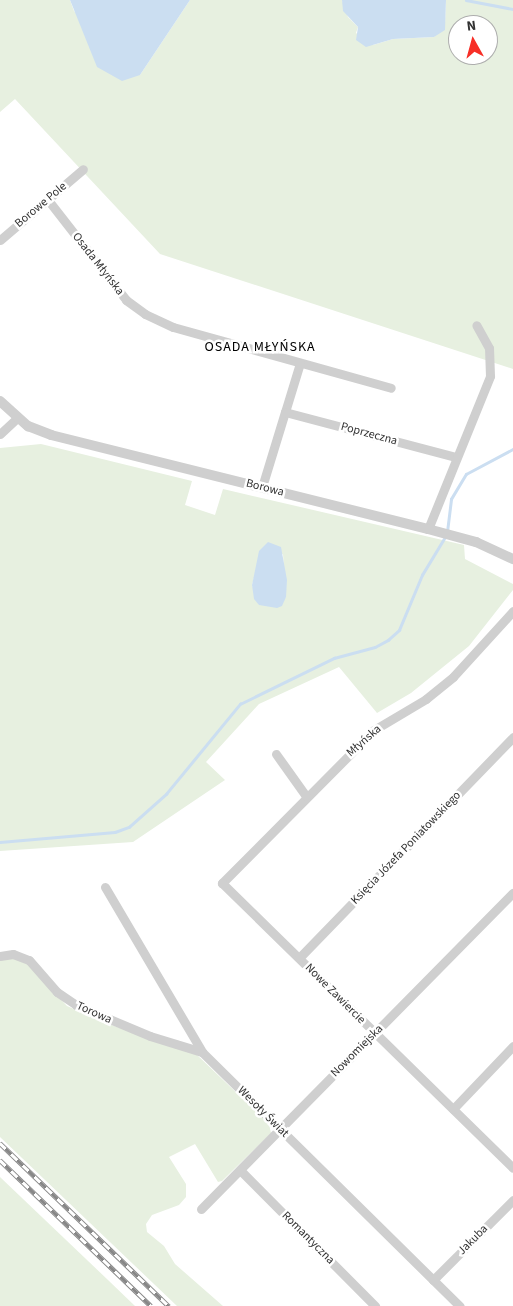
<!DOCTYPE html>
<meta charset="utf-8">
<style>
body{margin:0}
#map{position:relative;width:513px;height:1306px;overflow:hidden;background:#fff;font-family:"Source Sans 3",sans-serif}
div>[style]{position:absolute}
.green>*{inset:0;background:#e7f0e0}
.water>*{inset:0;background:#cbdef1}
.stream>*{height:2.5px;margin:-1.25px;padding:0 1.25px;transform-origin:1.25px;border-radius:1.25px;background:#cbdef1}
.minor>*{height:9px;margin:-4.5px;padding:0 4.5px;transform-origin:4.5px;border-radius:4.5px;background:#cfcfcf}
.tertiary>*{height:10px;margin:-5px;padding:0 5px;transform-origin:5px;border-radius:5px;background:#cfcfcf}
.rail>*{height:4.5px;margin-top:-2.25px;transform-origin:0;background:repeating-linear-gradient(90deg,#fff 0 8px,#878787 0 16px);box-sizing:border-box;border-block:1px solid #878787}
span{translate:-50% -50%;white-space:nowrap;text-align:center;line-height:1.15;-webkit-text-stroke:5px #fff;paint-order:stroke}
.street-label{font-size:12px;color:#323232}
.neighbourhood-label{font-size:14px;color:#000;letter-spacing:1px}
.north{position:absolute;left:448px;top:15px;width:50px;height:50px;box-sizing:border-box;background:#fff;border:1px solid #adadad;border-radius:50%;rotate:353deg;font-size:14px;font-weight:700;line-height:20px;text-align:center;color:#323232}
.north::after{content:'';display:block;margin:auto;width:18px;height:22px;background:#f72f27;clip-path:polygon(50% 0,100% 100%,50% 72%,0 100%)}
</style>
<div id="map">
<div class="green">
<div style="clip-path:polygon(evenodd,0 0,70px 0,74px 11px,140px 75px,190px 0,342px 0,348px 17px,358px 27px,356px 33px,373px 45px,393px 39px,434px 37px,445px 23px,446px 0,513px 0,513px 369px,160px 254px,15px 99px,0 112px,0 0,458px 25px,488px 25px,488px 55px,458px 55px,458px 25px)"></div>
<div style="clip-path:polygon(evenodd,41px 444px,192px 481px,185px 505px,215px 515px,223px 489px,464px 545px,465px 559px,513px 584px,513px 590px,469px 646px,411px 693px,377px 713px,339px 667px,259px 704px,206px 762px,225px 780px,133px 842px,0 851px,0 448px,41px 444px,283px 554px,286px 597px,272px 604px,259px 604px,252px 585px,256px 570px,283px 554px)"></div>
<div style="clip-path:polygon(14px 958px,27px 963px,67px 1006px,114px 1026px,194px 1052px,269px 1124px,271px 1133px,222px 1181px,218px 1182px,195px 1144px,169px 1157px,186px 1184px,186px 1197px,179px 1205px,152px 1215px,146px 1224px,147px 1232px,164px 1246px,175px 1264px,223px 1306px,177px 1306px,0 1137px,0 959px)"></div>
<div style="clip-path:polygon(0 1177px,108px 1280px,135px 1306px,0 1306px)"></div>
</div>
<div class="water">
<div style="clip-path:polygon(70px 0,190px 0,140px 75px,122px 81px,97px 67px)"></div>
<div style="clip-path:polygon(342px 0,446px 0,445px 30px,434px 37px,393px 39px,366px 47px,356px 40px,358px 27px,343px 11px)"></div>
<div style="clip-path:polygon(268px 542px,281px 547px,287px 580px,286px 597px,282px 606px,277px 608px,259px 605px,254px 599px,252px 585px,259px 551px)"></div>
</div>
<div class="stream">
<div style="left:466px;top:0;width:48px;rotate:10.8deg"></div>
<div style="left:447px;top:532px;width:33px;rotate:-83deg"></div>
<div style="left:451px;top:499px;width:29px;rotate:-59deg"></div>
<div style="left:466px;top:474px;width:53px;rotate:-28deg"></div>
<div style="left:0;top:842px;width:115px;rotate:-5deg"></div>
<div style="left:115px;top:832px;width:15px;rotate:-20deg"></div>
<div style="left:129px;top:827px;width:50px;rotate:-41.7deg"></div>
<div style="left:166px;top:794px;width:117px;rotate:-50.6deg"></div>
<div style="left:240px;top:704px;width:105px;rotate:-26.1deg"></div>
<div style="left:334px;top:658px;width:42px;rotate:-15deg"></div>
<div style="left:375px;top:647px;width:15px;rotate:-28deg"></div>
<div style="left:388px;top:640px;width:15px;rotate:-42deg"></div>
<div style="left:399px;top:630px;width:60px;rotate:-67.3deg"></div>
<div style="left:422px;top:575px;width:44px;rotate:-58.8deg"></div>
</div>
<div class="minor">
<div style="left:48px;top:200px;width:127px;rotate:52deg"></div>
<div style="left:126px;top:300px;width:24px;rotate:36deg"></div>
<div style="left:145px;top:314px;width:31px;rotate:25deg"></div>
<div style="left:173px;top:327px;width:226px;rotate:15.6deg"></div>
<div style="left:0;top:240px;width:109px;rotate:-40.5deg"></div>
<div style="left:285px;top:412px;width:51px;rotate:-73deg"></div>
<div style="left:0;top:434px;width:23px;rotate:-43deg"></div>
<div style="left:262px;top:487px;width:78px;rotate:-73deg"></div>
<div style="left:285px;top:412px;width:176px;rotate:14.8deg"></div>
<div style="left:428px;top:529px;width:165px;rotate:-67.9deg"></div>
<div style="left:490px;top:376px;width:28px;rotate:-92deg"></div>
<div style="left:489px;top:348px;width:26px;rotate:-119deg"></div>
<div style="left:513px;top:611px;width:89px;rotate:132.3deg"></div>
<div style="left:453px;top:677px;width:35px;rotate:141deg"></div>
<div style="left:426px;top:699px;width:61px;rotate:149.2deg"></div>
<div style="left:374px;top:730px;width:216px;rotate:134.8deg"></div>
<div style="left:222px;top:883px;width:407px;rotate:44.4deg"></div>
<div style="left:276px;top:754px;width:52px;rotate:54.5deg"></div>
<div style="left:105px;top:887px;width:191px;rotate:59.5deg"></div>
<div style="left:202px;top:1052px;width:362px;rotate:44.6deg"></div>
<div style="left:0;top:956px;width:13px;rotate:-9deg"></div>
<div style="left:13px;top:954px;width:17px;rotate:21deg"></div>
<div style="left:29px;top:960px;width:43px;rotate:48.8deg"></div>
<div style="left:57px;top:992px;width:23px;rotate:34deg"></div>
<div style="left:76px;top:1005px;width:80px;rotate:22.7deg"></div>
<div style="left:150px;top:1036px;width:54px;rotate:17.1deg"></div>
<div style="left:299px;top:958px;width:308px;rotate:-45.9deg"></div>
<div style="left:453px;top:1109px;width:87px;rotate:-46.4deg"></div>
<div style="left:240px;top:1170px;width:192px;rotate:45.2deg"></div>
<div style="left:201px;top:1209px;width:444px;rotate:-45.4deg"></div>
<div style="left:433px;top:1280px;width:113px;rotate:-45deg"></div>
</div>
<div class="tertiary">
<div style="left:0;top:401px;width:38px;rotate:42deg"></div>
<div style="left:28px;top:426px;width:25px;rotate:21deg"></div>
<div style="left:51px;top:435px;width:389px;rotate:14deg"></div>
<div style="left:428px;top:529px;width:50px;rotate:15.2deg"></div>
<div style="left:476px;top:542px;width:41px;rotate:24.7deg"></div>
</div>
<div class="rail">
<div style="left:0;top:1143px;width:235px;rotate:44deg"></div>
<div style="left:0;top:1160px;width:210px;rotate:44deg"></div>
</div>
<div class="street-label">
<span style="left:41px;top:205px;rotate:-40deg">Borowe Pole</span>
<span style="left:98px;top:264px;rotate:52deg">Osada Młyńska</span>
<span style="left:369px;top:434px;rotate:15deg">Poprzeczna</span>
<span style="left:265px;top:488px;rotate:14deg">Borowa</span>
<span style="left:364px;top:741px;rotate:-41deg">Młyńska</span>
<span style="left:406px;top:848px;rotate:-46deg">Księcia Józefa Poniatowskiego</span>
<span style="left:335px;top:994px;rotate:45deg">Nowe Zawiercie</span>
<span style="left:94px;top:1013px;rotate:24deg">Torowa</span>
<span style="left:357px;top:1051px;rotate:-45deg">Nowomiejska</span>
<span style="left:263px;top:1112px;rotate:45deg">Wesoły Świat</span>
<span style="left:308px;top:1238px;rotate:45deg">Romantyczna</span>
<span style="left:473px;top:1240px;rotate:-45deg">Jakuba</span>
</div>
<div class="neighbourhood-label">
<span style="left:260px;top:347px">OSADA MŁYŃSKA</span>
</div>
<div class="north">N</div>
</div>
